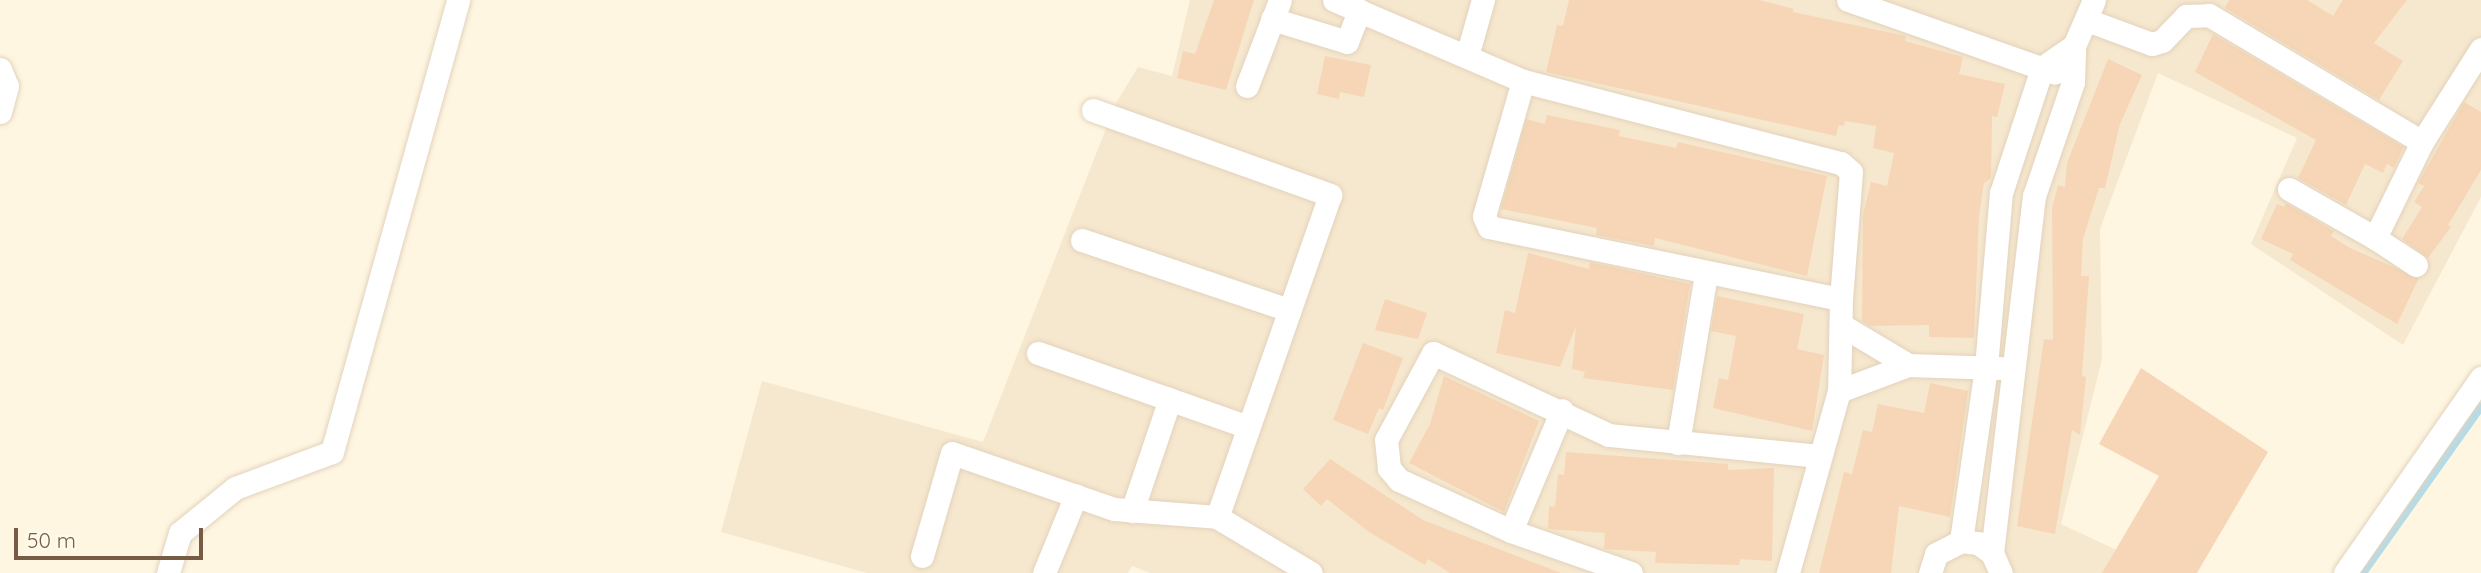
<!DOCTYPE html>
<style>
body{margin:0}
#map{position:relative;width:2481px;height:573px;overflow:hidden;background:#fef6e1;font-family:Quicksand,sans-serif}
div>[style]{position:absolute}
.residential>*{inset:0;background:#f6e8ce}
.stream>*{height:8px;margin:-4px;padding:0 4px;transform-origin:4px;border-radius:4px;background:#b4dce9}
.building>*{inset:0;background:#f6d6b6}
.roads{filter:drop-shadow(0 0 2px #e3d2bc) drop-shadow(0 0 2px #e3d2bc)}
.minor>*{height:23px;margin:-11.5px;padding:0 11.5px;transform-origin:11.5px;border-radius:11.5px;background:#fff}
span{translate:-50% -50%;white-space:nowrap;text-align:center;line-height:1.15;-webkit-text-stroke:5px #fff9e9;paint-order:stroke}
.scale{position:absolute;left:14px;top:528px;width:189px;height:32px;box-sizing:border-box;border:4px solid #775c45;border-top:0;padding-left:9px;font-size:21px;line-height:24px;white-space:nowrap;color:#775c45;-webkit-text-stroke:5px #fff9e9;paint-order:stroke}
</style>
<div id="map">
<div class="residential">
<div style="clip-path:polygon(1190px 0,2481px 0,2481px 197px,2403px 345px,2251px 244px,2297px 138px,2158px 73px,2100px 229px,2102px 359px,2061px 524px,2166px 573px,1150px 573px,1132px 566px,1128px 573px,867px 573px,721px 532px,762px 381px,983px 442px,1116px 103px,1138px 67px,1172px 76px)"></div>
</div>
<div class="stream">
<div style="left:2363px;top:573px;width:204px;rotate:-54.6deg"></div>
</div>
<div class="building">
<div style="clip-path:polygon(1214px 0,1254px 0,1226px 90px,1177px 78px,1183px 51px,1195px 54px)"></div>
<div style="clip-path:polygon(1569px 0,1759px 0,1794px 9px,1793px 12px,1906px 36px,1905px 41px,1963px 57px,1959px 74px,2005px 84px,1997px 117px,1992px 116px,1991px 178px,1984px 183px,1979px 216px,1974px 338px,1929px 337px,1929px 325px,1870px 326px,1862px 321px,1863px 215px,1871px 182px,1887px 186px,1894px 153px,1873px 148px,1876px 126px,1845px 121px,1844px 126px,1839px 125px,1836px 136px,1546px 72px,1557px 25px,1563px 26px)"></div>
<div style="clip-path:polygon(2229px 0,2307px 0,2333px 16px,2343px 0,2407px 0,2374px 43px,2403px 61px,2379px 100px,2225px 8px)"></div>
<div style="clip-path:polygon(2213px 34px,2404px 147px,2394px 168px,2387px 164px,2383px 173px,2365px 164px,2346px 205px,2298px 178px,2316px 140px,2195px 72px)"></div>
<div style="clip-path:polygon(1325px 56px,1371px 65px,1364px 97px,1340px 92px,1339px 99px,1317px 94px)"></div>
<div style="clip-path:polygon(2108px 59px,2142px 75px,2120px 124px,2105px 188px,2099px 188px,2083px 239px,2081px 276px,2089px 276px,2082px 376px,2086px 377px,2080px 435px,2072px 430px,2055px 534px,2017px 526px,2044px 339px,2053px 340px,2052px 208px,2058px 185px,2065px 187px,2067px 163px)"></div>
<div style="clip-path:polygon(2464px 102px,2481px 112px,2481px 170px,2448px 225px,2451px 227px,2428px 258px,2402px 239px,2422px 207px,2414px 202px,2424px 186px,2418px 183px)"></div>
<div style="clip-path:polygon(1547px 115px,1620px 130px,1619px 136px,1676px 148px,1678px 142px,1827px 176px,1807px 276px,1655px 238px,1654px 246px,1596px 235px,1597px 228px,1501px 209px,1526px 119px,1545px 124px)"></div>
<div style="clip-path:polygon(2286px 203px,2334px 231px,2331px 236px,2350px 248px,2419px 278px,2397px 324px,2290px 260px,2293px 254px,2261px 239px,2277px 204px,2284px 207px)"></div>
<div style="clip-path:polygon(1528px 253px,1589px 269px,1590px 262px,1690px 284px,1673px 390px,1583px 378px,1585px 372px,1572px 369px,1576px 326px,1560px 367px,1496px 353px,1505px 310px,1515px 313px)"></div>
<div style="clip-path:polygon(1717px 296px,1804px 314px,1797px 349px,1824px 355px,1812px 431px,1713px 408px,1719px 378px,1728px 380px,1736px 336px,1711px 331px)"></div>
<div style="clip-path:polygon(1385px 299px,1427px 313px,1418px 339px,1375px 330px)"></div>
<div style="clip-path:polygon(1363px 343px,1403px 358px,1383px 410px,1379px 408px,1368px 434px,1333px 420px)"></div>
<div style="clip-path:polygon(2141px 368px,2268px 452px,2197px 573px,2102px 573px,2159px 476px,2099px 444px)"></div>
<div style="clip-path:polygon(1444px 376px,1539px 421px,1504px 512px,1409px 463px,1430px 424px)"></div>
<div style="clip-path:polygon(1930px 383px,1968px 391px,1950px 517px,1899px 506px,1891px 573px,1819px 573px,1844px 472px,1852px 474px,1863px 430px,1872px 432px,1878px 404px,1924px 413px)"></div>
<div style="clip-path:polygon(1566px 452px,1728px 464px,1728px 470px,1774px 468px,1772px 561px,1740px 559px,1739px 565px,1655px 563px,1656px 552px,1604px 549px,1605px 533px,1548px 529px,1549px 506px,1555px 507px,1558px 474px,1564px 475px)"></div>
<div style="clip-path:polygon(1330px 459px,1423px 520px,1561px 573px,1450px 573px,1428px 559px,1425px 565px,1369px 532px,1327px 499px,1321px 506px,1303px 489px)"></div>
</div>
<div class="roads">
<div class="minor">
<div style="left:1334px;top:0;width:206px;rotate:23.2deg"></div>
<div style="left:1523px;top:81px;width:328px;rotate:14.5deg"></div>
<div style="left:1841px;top:163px;width:13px;rotate:42deg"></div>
<div style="left:1851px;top:172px;width:127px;rotate:94.5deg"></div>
<div style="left:1841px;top:299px;width:92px;rotate:91.2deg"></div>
<div style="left:1839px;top:391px;width:189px;rotate:105.7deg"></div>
<div style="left:1848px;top:0;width:219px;rotate:19.4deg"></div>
<div style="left:1272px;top:19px;width:78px;rotate:17deg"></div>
<div style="left:1347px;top:42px;width:34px;rotate:-69deg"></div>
<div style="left:2087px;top:20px;width:69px;rotate:20.3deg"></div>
<div style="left:2152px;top:44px;width:10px;rotate:-17deg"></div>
<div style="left:2162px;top:41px;width:35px;rotate:-46deg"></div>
<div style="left:2186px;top:16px;width:23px;rotate:-2deg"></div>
<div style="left:2209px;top:15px;width:248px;rotate:30.8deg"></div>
<div style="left:2422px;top:142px;width:107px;rotate:116.1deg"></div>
<div style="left:2375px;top:238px;width:49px;rotate:33.4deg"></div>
<div style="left:1467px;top:56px;width:58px;rotate:-74.1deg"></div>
<div style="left:0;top:69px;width:18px;rotate:68deg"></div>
<div style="left:7px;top:86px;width:27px;rotate:105deg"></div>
<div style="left:1523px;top:81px;width:141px;rotate:106.1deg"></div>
<div style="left:1484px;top:216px;width:12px;rotate:66deg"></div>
<div style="left:1489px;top:227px;width:359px;rotate:11.6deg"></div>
<div style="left:1247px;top:86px;width:92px;rotate:-69deg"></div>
<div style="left:1093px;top:110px;width:252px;rotate:19.7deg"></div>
<div style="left:1330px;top:195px;width:341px;rotate:109.3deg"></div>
<div style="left:1217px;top:517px;width:109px;rotate:30.8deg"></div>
<div style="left:2422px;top:142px;width:110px;rotate:-57.6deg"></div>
<div style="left:2289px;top:189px;width:99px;rotate:29.7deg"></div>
<div style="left:1082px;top:240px;width:219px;rotate:18.7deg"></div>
<div style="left:1841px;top:325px;width:78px;rotate:30.8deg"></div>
<div style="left:1038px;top:353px;width:223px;rotate:19.4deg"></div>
<div style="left:1839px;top:391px;width:74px;rotate:-20.6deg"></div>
<div style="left:1908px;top:365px;width:92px;rotate:1.9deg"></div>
<div style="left:1678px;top:443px;width:171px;rotate:-80.6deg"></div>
<div style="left:1132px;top:511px;width:118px;rotate:-71.3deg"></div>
<div style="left:1511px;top:531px;width:131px;rotate:-67.1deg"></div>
<div style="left:1961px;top:541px;width:176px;rotate:-81.8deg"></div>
<div style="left:1986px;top:367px;width:175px;rotate:-85.1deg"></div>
<div style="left:2001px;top:193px;width:132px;rotate:-71.8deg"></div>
<div style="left:2042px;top:68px;width:39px;rotate:-35deg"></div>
<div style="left:1992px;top:553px;width:359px;rotate:-83.3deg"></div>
<div style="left:2034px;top:196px;width:120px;rotate:-71.1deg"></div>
<div style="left:2073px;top:82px;width:36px;rotate:-88deg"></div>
<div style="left:2074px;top:46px;width:50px;rotate:-66.5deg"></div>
<div style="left:922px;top:556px;width:107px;rotate:-73.8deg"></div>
<div style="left:952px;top:453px;width:171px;rotate:19.1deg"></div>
<div style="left:1114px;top:509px;width:103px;rotate:4.4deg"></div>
<div style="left:168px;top:573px;width:42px;rotate:-73.3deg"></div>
<div style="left:180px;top:533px;width:71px;rotate:-39.3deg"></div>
<div style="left:235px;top:488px;width:103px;rotate:-20.4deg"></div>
<div style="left:332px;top:452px;width:469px;rotate:-74.4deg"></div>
<div style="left:1044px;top:573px;width:84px;rotate:-67.7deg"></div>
<div style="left:1631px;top:573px;width:127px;rotate:-160.7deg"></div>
<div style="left:1511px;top:531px;width:123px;rotate:-155.5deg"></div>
<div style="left:1399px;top:480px;width:16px;rotate:-130deg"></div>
<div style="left:1389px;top:468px;width:28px;rotate:-96deg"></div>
<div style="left:1386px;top:440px;width:99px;rotate:-61.6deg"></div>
<div style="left:1433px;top:353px;width:194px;rotate:25deg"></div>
<div style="left:1609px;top:435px;width:210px;rotate:5.7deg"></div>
<div style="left:1930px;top:573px;width:20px;rotate:-72deg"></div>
<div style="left:1936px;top:554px;width:28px;rotate:-27deg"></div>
<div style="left:1961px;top:541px;width:17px;rotate:7deg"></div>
<div style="left:1978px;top:543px;width:17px;rotate:36deg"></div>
<div style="left:1992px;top:553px;width:22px;rotate:66deg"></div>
<div style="left:2345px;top:573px;width:238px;rotate:-55.1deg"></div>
</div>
</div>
<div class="scale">50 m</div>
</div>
